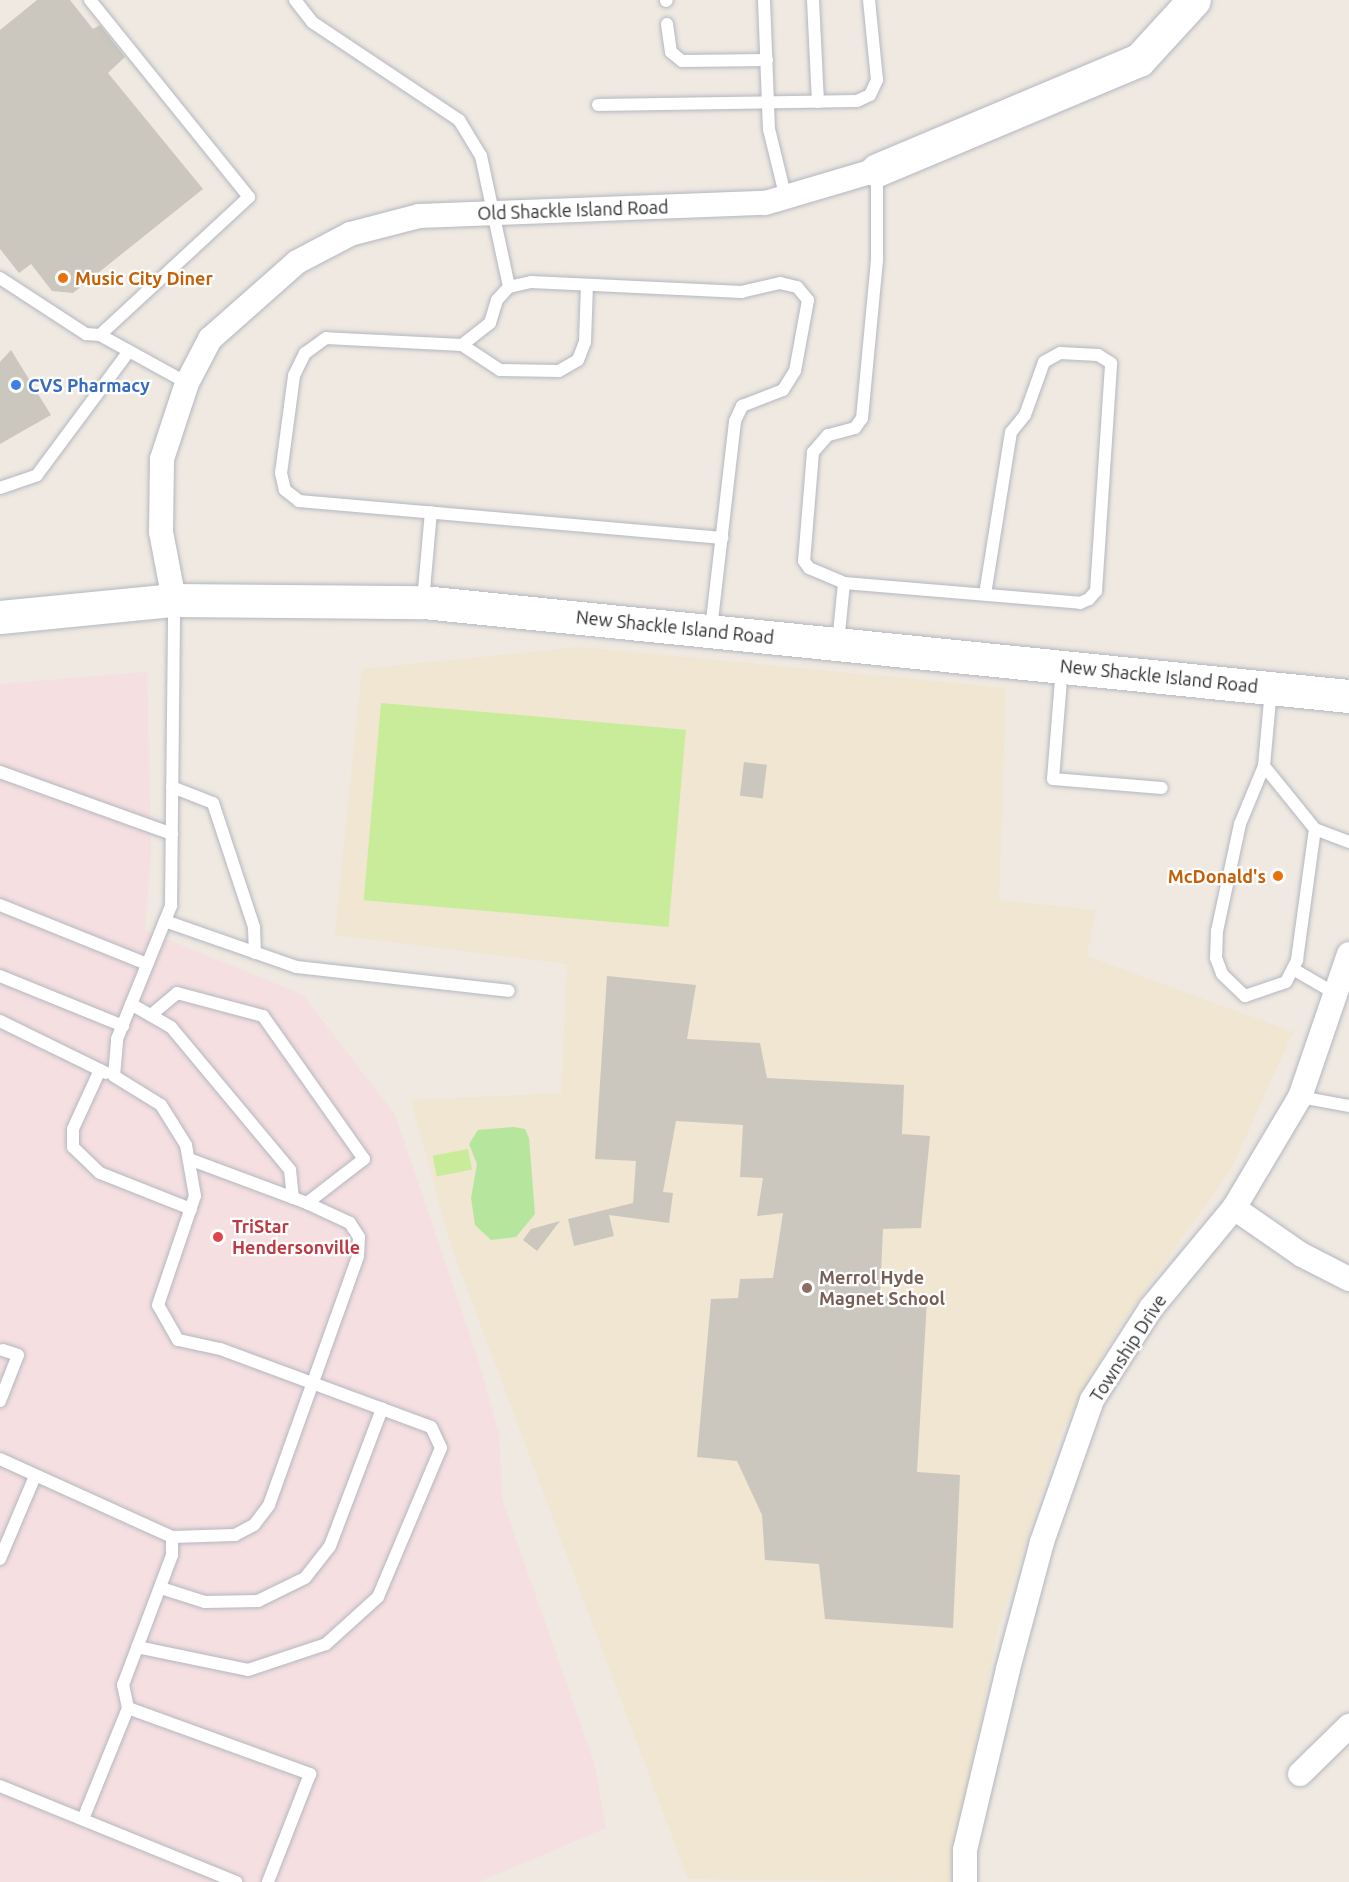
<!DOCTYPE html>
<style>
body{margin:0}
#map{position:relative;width:1349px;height:1882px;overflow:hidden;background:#efe9e1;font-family:Ubuntu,sans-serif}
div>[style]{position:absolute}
.education>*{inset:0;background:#f0e6d1}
.medical>*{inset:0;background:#f5dfe0}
.green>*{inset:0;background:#b6e59e}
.pitch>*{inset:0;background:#c9ec9a;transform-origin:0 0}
.building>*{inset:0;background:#cbc7bf;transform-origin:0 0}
.roads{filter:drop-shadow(0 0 2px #b4b7c1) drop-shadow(0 0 2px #b4b7c1)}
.lane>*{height:12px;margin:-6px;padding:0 6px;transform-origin:6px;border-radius:6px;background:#fff}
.street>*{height:24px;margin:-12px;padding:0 12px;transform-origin:12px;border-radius:12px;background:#fff}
.secondary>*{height:33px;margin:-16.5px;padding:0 16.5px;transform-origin:16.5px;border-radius:16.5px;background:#fff}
.dots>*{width:16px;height:16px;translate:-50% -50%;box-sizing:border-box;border:3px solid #fff;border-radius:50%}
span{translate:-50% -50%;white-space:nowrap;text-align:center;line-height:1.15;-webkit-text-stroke:4.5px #fff;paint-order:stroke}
.street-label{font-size:18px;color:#2e2e2e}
.food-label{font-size:18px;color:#c56008;font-weight:700}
.left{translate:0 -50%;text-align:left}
.right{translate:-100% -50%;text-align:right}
.shop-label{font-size:18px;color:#366cbe;font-weight:700}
.health-label{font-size:18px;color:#be3a42;font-weight:700}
.education-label{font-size:18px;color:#785e54;font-weight:700}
</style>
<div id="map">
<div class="education">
<div style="clip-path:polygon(579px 647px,1006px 688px,999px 900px,1095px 910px,1087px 956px,1293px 1032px,1231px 1169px,1117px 1330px,1061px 1432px,998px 1630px,949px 1882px,688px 1879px,451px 1246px,411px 1100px,561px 1093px,567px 964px,335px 935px,362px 669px)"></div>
</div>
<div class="medical">
<div style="clip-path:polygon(147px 672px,151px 852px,145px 930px,303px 995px,395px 1115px,478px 1359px,499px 1434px,502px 1499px,594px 1762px,606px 1828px,479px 1882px,0 1882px,0 684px)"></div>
</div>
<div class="green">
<div style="clip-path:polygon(514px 1127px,525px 1129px,529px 1138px,535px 1214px,516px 1237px,491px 1240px,475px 1225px,471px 1198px,477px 1164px,469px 1144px,478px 1130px)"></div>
</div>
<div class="pitch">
<div style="left:381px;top:703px;width:306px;height:198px;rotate:5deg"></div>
<div style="left:468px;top:1149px;width:21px;height:36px;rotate:79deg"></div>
</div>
<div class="building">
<div style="clip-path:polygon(37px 0,70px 0,93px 29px,100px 25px,125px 57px,108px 73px,203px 189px,73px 293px,52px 291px,31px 264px,19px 273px,0 249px,0 30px)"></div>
<div style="clip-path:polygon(11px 350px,51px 415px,0 444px,0 362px)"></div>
<div style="left:744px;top:762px;width:23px;height:34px;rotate:7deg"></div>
<div style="clip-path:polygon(607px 976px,696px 985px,687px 1039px,760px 1043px,767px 1078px,904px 1085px,902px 1134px,930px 1136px,921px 1228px,883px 1229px,880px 1296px,927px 1300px,917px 1472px,960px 1475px,953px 1628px,825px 1619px,819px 1564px,765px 1560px,762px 1515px,737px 1461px,697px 1457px,711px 1299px,738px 1298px,740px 1279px,773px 1278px,783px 1213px,757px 1216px,763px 1178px,740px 1177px,743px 1125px,676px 1121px,663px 1192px,673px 1193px,669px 1223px,609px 1215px,614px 1236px,574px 1246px,568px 1219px,633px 1203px,636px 1161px,595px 1159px)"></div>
<div style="clip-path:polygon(560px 1221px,537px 1251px,523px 1240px,531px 1229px)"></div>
</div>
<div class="roads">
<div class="lane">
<div style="left:90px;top:0;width:253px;rotate:51.1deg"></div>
<div style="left:249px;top:197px;width:203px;rotate:137.2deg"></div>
<div style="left:295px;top:0;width:28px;rotate:52deg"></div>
<div style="left:312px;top:22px;width:177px;rotate:33.7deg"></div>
<div style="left:459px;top:120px;width:42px;rotate:58.6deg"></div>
<div style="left:481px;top:156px;width:134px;rotate:77.9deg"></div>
<div style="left:764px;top:0;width:129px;rotate:87.8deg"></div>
<div style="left:769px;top:129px;width:72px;rotate:76.3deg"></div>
<div style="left:813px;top:0;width:102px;rotate:87.2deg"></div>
<div style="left:666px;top:1px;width:1px;rotate:-45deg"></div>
<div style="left:667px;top:24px;width:28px;rotate:82deg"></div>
<div style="left:671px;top:52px;width:14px;rotate:39deg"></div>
<div style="left:682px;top:61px;width:85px;rotate:-0.7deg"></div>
<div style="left:598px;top:105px;width:259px;rotate:-0.9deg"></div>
<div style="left:857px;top:101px;width:14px;rotate:-25deg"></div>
<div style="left:870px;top:95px;width:17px;rotate:-65deg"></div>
<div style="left:877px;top:80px;width:80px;rotate:-95.7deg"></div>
<div style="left:877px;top:171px;width:89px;rotate:90deg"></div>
<div style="left:877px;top:260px;width:159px;rotate:95.4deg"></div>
<div style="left:862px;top:418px;width:12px;rotate:125deg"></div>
<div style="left:855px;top:428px;width:28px;rotate:165deg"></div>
<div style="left:828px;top:435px;width:23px;rotate:131deg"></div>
<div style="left:813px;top:452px;width:109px;rotate:94.7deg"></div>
<div style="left:804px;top:561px;width:9px;rotate:54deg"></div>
<div style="left:809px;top:568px;width:38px;rotate:23deg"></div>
<div style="left:844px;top:583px;width:237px;rotate:4.8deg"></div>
<div style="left:1080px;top:603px;width:10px;rotate:-24deg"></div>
<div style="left:1089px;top:599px;width:11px;rotate:-49deg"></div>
<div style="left:1096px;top:591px;width:228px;rotate:-86.2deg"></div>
<div style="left:1111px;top:363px;width:15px;rotate:-148deg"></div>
<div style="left:1098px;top:355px;width:38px;rotate:-177deg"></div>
<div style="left:1060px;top:353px;width:18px;rotate:151deg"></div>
<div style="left:1044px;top:362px;width:56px;rotate:109.7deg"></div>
<div style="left:1025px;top:415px;width:22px;rotate:129deg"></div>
<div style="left:1011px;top:432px;width:164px;rotate:99.1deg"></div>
<div style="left:0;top:278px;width:103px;rotate:33.1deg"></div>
<div style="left:86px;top:334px;width:14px;rotate:4deg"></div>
<div style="left:100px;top:335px;width:99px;rotate:28.9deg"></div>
<div style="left:462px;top:345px;width:45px;rotate:33.3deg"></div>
<div style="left:500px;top:370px;width:59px;rotate:1deg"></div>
<div style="left:559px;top:371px;width:22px;rotate:-30deg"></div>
<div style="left:578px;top:360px;width:19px;rotate:-69deg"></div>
<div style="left:585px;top:342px;width:57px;rotate:-88deg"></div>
<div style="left:0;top:488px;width:39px;rotate:-19deg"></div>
<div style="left:37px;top:475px;width:154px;rotate:-53.4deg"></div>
<div style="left:423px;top:601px;width:89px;rotate:-84.9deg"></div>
<div style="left:711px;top:629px;width:209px;rotate:-83.4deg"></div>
<div style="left:735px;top:421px;width:17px;rotate:-65deg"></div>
<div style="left:742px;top:406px;width:44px;rotate:-21.3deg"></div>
<div style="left:783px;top:390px;width:22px;rotate:-58deg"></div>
<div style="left:795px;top:371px;width:72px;rotate:-79.6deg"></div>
<div style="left:808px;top:300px;width:17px;rotate:-130deg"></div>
<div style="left:797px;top:287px;width:17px;rotate:-167deg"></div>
<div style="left:780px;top:283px;width:39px;rotate:167deg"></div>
<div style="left:742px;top:292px;width:211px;rotate:-177.3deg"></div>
<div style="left:531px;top:282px;width:23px;rotate:167deg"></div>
<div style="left:509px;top:287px;width:18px;rotate:133deg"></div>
<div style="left:497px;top:300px;width:24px;rotate:107deg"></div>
<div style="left:490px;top:323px;width:36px;rotate:142deg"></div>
<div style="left:462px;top:345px;width:136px;rotate:-177.1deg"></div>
<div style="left:326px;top:338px;width:26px;rotate:144deg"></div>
<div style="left:305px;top:353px;width:25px;rotate:116deg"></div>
<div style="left:294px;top:376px;width:98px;rotate:97.6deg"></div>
<div style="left:281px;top:473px;width:17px;rotate:77deg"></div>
<div style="left:285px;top:490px;width:18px;rotate:38deg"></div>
<div style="left:299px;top:501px;width:425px;rotate:5deg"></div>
<div style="left:838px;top:643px;width:60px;rotate:-84.3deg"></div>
<div style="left:1062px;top:667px;width:112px;rotate:94.6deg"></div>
<div style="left:1053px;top:779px;width:109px;rotate:4.7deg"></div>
<div style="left:1271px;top:689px;width:77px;rotate:95.2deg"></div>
<div style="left:1264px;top:766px;width:63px;rotate:112.5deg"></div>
<div style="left:1240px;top:824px;width:109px;rotate:102.1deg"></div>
<div style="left:1217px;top:931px;width:27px;rotate:92deg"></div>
<div style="left:1216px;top:958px;width:17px;rotate:69deg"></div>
<div style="left:1222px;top:974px;width:32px;rotate:44deg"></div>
<div style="left:1245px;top:996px;width:43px;rotate:-18.9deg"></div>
<div style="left:1286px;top:982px;width:25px;rotate:-63deg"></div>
<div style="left:1297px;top:960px;width:132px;rotate:-82.2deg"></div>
<div style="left:1264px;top:766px;width:81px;rotate:51deg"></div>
<div style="left:1315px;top:829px;width:36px;rotate:21deg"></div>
<div style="left:0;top:772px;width:183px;rotate:19.8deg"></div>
<div style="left:172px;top:787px;width:44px;rotate:21.3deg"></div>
<div style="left:213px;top:803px;width:131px;rotate:71.7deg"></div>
<div style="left:254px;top:927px;width:26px;rotate:88deg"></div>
<div style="left:0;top:905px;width:158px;rotate:21.9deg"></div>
<div style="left:165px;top:921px;width:139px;rotate:19.3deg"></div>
<div style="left:296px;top:967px;width:214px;rotate:6.4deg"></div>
<div style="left:1293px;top:969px;width:50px;rotate:30.2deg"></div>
<div style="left:0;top:976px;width:133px;rotate:22.1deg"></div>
<div style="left:131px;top:1004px;width:46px;rotate:29.9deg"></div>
<div style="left:171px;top:1027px;width:186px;rotate:50.2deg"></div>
<div style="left:290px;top:1170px;width:28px;rotate:84deg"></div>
<div style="left:151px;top:1015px;width:34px;rotate:-40deg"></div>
<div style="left:177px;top:993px;width:89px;rotate:15deg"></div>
<div style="left:263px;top:1016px;width:175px;rotate:54.8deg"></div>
<div style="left:364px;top:1159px;width:72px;rotate:142.3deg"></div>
<div style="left:0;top:1021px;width:118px;rotate:26.1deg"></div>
<div style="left:100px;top:1070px;width:65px;rotate:114.6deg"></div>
<div style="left:73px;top:1129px;width:18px;rotate:90deg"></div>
<div style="left:73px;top:1147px;width:37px;rotate:44deg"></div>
<div style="left:100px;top:1173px;width:98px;rotate:21.6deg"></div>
<div style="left:1300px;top:1097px;width:50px;rotate:10.4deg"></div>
<div style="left:0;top:1401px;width:49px;rotate:-68.6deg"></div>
<div style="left:18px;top:1355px;width:16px;rotate:-162deg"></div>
<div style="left:0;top:1459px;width:189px;rotate:24.4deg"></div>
<div style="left:172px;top:1537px;width:63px;rotate:-1.8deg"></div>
<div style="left:235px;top:1535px;width:21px;rotate:-28deg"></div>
<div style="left:254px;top:1525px;width:25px;rotate:-53deg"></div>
<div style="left:269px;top:1505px;width:264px;rotate:-70.3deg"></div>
<div style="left:358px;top:1256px;width:19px;rotate:-87deg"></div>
<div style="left:359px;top:1237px;width:17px;rotate:-123deg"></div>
<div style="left:350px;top:1223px;width:47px;rotate:-155.1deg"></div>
<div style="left:307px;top:1203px;width:126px;rotate:-159.6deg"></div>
<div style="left:0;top:1559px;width:90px;rotate:-67.1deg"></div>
<div style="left:161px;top:1588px;width:46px;rotate:17.7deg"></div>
<div style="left:205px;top:1602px;width:53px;rotate:-1.1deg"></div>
<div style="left:258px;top:1601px;width:52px;rotate:-26.1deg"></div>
<div style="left:305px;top:1578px;width:41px;rotate:-52deg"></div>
<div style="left:330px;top:1546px;width:147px;rotate:-69.2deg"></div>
<div style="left:137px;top:1647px;width:113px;rotate:11.7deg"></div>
<div style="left:248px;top:1670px;width:82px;rotate:-18.4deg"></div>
<div style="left:326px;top:1644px;width:70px;rotate:-42.1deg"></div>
<div style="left:378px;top:1597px;width:162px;rotate:-67.1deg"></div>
<div style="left:441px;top:1448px;width:23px;rotate:-115deg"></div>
<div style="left:431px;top:1427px;width:225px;rotate:-159.7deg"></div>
<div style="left:220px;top:1349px;width:43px;rotate:-167.9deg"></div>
<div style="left:178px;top:1340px;width:40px;rotate:-119.7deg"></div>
<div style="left:158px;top:1305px;width:115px;rotate:-71.3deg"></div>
<div style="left:195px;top:1196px;width:52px;rotate:-100deg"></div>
<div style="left:186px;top:1145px;width:47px;rotate:-122deg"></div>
<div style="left:161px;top:1105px;width:55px;rotate:-148.3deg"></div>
<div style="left:114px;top:1076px;width:37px;rotate:-85deg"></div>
<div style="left:117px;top:1039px;width:144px;rotate:-67.9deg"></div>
<div style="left:171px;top:906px;width:304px;rotate:-89.4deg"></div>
<div style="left:128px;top:1708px;width:194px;rotate:19.9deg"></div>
<div style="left:310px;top:1774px;width:116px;rotate:111.3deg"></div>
<div style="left:0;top:1786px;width:255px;rotate:22.1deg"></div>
<div style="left:83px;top:1819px;width:120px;rotate:-67.9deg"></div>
<div style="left:128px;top:1708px;width:24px;rotate:-102deg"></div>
<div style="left:123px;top:1685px;width:139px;rotate:-69.3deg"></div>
<div style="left:172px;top:1555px;width:18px;rotate:-90deg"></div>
</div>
<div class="street">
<div style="left:174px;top:600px;width:69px;rotate:-100.8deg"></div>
<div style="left:161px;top:532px;width:73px;rotate:-89.2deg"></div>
<div style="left:162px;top:459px;width:80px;rotate:-71.8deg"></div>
<div style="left:187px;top:383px;width:50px;rotate:-62.4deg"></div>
<div style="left:210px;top:339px;width:116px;rotate:-41.5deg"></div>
<div style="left:297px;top:262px;width:60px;rotate:-27.8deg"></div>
<div style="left:350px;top:234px;width:71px;rotate:-14.6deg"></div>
<div style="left:419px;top:216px;width:346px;rotate:-2.2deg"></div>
<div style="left:765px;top:203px;width:117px;rotate:-16.4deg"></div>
<div style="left:1234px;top:1208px;width:83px;rotate:34.7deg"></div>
<div style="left:1302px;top:1255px;width:53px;rotate:27.1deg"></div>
<div style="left:1300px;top:1774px;width:69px;rotate:-44.4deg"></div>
<div style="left:965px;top:1882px;width:32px;rotate:-90deg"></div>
<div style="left:965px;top:1850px;width:186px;rotate:-76.6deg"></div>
<div style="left:1008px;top:1669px;width:131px;rotate:-75deg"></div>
<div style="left:1042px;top:1542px;width:151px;rotate:-70.6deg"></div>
<div style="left:1092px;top:1400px;width:109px;rotate:-57.3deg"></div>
<div style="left:1151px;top:1308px;width:130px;rotate:-50.3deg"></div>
<div style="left:1234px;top:1208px;width:129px;rotate:-59.3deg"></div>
<div style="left:1300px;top:1097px;width:151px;rotate:-71.1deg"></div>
</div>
<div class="secondary">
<div style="left:877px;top:170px;width:284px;rotate:-22.8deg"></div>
<div style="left:1139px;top:60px;width:81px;rotate:-47.5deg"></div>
<div style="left:0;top:617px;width:175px;rotate:-5.6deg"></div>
<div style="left:174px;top:600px;width:249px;rotate:0.5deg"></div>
<div style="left:423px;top:602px;width:931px;rotate:5.8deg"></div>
</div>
</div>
<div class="dots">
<div style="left:63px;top:278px;background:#e8710a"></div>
<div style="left:16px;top:385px;background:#3f7fe0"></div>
<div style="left:1278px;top:876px;background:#e8710a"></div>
<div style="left:218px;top:1237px;background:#e0444e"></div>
<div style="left:807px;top:1288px;background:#8d6e63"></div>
</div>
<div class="street-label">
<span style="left:573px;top:210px;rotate:-2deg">Old Shackle Island Road</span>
<span style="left:675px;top:627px;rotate:6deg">New Shackle Island Road</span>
<span style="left:1159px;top:676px;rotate:6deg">New Shackle Island Road</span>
<span style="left:1128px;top:1348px;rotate:-57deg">Township Drive</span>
</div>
<div class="food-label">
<span class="left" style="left:75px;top:278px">Music City Diner</span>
<span class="right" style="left:1266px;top:876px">McDonald's</span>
</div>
<div class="shop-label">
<span class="left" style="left:28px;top:385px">CVS Pharmacy</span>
</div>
<div class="health-label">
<span class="left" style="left:232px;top:1237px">TriStar<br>Hendersonville</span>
</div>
<div class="education-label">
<span class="left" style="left:819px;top:1288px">Merrol Hyde<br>Magnet School</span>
</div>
</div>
